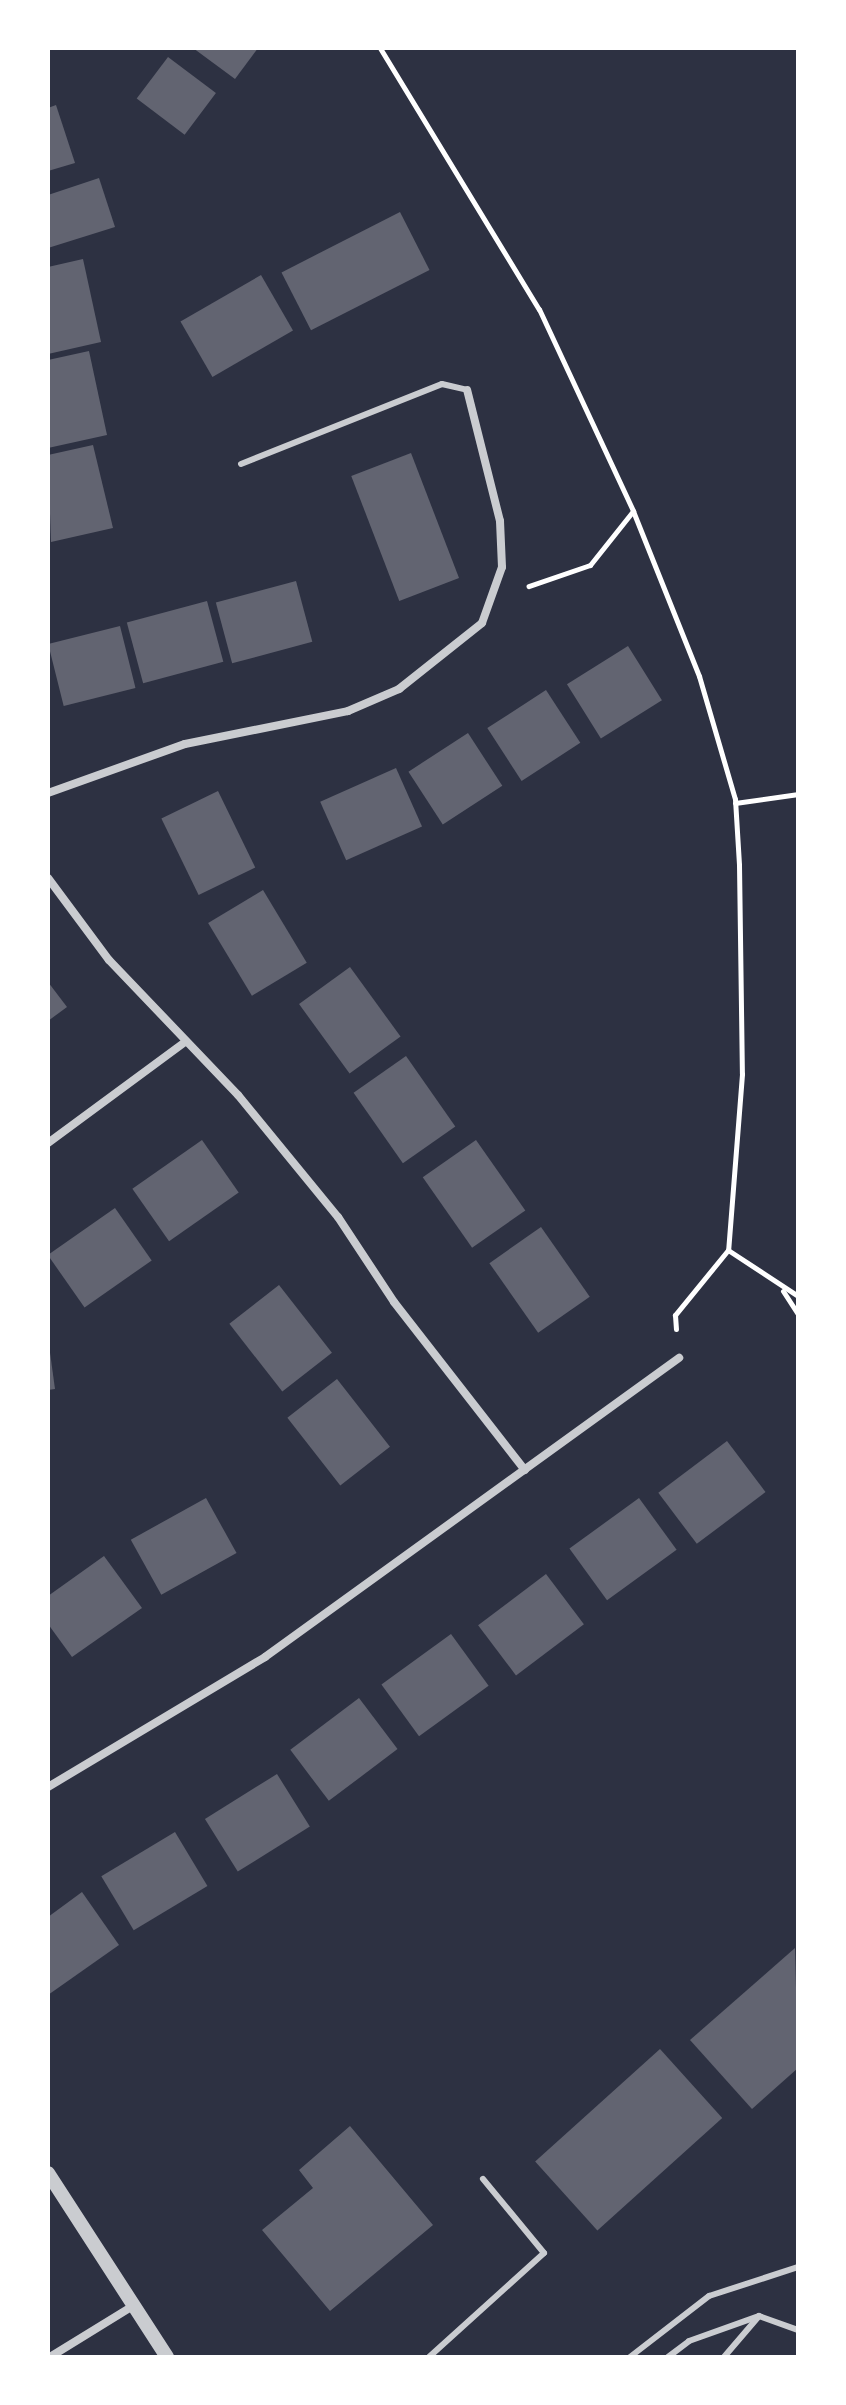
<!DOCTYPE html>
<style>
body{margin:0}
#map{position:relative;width:846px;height:2405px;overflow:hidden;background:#2d3142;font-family:"Zilla Slab",serif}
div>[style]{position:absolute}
.building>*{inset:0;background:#626471;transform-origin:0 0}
.path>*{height:5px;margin:-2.5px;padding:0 2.5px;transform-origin:2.5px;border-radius:2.5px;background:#fff}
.service>*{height:6px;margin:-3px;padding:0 3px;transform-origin:3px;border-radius:3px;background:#caccd0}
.minor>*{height:8px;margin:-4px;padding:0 4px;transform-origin:4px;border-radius:4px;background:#caccd0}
.tertiary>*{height:14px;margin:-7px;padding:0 7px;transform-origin:7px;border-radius:7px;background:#caccd0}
span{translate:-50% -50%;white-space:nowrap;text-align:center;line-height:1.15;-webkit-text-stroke:8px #fff;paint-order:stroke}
.frame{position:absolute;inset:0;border:50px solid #fff;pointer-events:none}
</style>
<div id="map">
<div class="building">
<div style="clip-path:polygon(193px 48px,258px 48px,235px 79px)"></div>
<div style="left:168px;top:57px;width:60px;height:52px;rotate:37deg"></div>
<div style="clip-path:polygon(56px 105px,75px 163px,48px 171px,48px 108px)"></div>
<div style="clip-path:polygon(99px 178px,115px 227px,48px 248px,48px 195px)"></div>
<div style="left:400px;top:212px;width:65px;height:133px;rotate:63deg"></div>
<div style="clip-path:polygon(83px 259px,101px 342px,48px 354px,48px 267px)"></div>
<div style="left:261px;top:275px;width:64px;height:93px;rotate:60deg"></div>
<div style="clip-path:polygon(89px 351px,107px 435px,48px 448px,48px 360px)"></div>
<div style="clip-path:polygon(93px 445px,113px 528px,51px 542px,48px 455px)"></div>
<div style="left:411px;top:453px;width:134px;height:64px;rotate:69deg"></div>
<div style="left:296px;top:581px;width:63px;height:83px;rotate:75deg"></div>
<div style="left:207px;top:601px;width:63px;height:83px;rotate:75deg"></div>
<div style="left:120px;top:626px;width:64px;height:74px;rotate:76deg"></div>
<div style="left:628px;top:646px;width:64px;height:72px;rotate:58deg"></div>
<div style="left:546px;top:690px;width:63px;height:70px;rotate:57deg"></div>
<div style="left:468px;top:733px;width:63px;height:71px;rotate:57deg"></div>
<div style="left:396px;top:768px;width:64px;height:83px;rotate:66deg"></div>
<div style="left:218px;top:791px;width:85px;height:63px;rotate:64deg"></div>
<div style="left:263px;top:890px;width:85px;height:64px;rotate:59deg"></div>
<div style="left:350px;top:967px;width:86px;height:63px;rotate:54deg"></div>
<div style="clip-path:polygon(48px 982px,67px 1007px,48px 1021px)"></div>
<div style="left:406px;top:1056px;width:86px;height:64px;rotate:55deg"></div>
<div style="left:202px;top:1140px;width:64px;height:85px;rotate:55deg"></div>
<div style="left:476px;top:1140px;width:86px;height:65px;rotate:55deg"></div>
<div style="left:115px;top:1208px;width:64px;height:82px;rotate:55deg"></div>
<div style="left:541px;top:1227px;width:85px;height:63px;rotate:55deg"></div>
<div style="left:279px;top:1285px;width:86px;height:63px;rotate:52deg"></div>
<div style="clip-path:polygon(48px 1338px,55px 1389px,48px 1390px)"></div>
<div style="left:337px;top:1379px;width:86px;height:63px;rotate:52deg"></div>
<div style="left:727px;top:1441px;width:64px;height:86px;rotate:53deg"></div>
<div style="left:206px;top:1498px;width:63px;height:86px;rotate:61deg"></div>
<div style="left:639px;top:1498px;width:64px;height:86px;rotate:54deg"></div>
<div style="clip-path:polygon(104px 1556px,142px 1608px,72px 1657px,48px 1624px,48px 1596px)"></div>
<div style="left:546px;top:1574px;width:63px;height:85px;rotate:53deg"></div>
<div style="left:451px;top:1634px;width:64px;height:86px;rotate:54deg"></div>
<div style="left:359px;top:1698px;width:64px;height:86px;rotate:53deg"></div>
<div style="left:277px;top:1774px;width:62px;height:85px;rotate:58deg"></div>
<div style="left:175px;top:1832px;width:63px;height:86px;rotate:59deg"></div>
<div style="clip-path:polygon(82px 1892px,119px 1945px,48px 1995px,48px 1917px)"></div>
<div style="clip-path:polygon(795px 1948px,798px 2068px,752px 2109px,690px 2040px)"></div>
<div style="left:660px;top:2049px;width:93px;height:168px;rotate:48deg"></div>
<div style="clip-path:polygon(350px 2126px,433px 2225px,330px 2311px,262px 2230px,313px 2188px,299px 2170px)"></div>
</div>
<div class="path">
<div style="left:380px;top:48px;width:306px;rotate:58.7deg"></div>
<div style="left:539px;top:309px;width:223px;rotate:65deg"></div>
<div style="left:633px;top:511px;width:69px;rotate:128.5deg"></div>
<div style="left:590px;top:565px;width:65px;rotate:161deg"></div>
<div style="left:633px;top:511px;width:178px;rotate:68.2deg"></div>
<div style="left:699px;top:676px;width:128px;rotate:73.7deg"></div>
<div style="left:735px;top:799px;width:66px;rotate:86.5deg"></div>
<div style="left:739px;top:865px;width:209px;rotate:89.2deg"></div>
<div style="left:742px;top:1074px;width:177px;rotate:94.5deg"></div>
<div style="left:728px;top:1250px;width:84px;rotate:129.2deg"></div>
<div style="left:675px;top:1315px;width:14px;rotate:86deg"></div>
<div style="left:735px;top:803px;width:64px;rotate:-8.1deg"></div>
<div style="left:728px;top:1250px;width:84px;rotate:33.3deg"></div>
<div style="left:783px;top:1291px;width:27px;rotate:57deg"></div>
</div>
<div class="service">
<div style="left:241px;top:464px;width:216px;rotate:-21.7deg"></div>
<div style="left:442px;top:384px;width:26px;rotate:13deg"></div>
<div style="left:429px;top:2357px;width:155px;rotate:-42.1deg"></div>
<div style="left:544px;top:2253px;width:96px;rotate:-129.5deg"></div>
<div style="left:630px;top:2357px;width:100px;rotate:-37.7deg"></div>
<div style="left:709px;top:2296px;width:94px;rotate:-18deg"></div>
<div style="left:668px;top:2357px;width:26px;rotate:-37deg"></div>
<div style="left:689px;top:2341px;width:74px;rotate:-19.7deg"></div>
<div style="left:724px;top:2357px;width:54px;rotate:-49.5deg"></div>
<div style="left:759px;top:2316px;width:41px;rotate:19.7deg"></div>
</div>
<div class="minor">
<div style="left:48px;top:793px;width:145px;rotate:-19.7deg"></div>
<div style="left:185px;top:744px;width:166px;rotate:-11.4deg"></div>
<div style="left:348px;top:711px;width:56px;rotate:-23.3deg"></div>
<div style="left:399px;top:689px;width:106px;rotate:-38.5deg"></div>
<div style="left:482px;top:623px;width:59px;rotate:-70.3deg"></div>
<div style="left:502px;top:567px;width:46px;rotate:-92.5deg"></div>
<div style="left:500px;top:521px;width:135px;rotate:-104.1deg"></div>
<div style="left:48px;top:878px;width:102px;rotate:53.4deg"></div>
<div style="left:109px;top:960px;width:187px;rotate:46.3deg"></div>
<div style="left:238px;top:1095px;width:158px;rotate:50.7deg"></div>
<div style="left:338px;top:1217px;width:102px;rotate:56.6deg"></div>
<div style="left:394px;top:1302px;width:213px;rotate:52.1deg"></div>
<div style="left:48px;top:1143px;width:170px;rotate:-36.4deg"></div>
<div style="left:48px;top:1787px;width:253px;rotate:-30.9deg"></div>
<div style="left:265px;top:1657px;width:511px;rotate:-35.84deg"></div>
<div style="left:50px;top:2357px;width:97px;rotate:-31.6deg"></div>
</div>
<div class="tertiary">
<div style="left:48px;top:2173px;width:219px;rotate:57.1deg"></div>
</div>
<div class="frame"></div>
</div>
